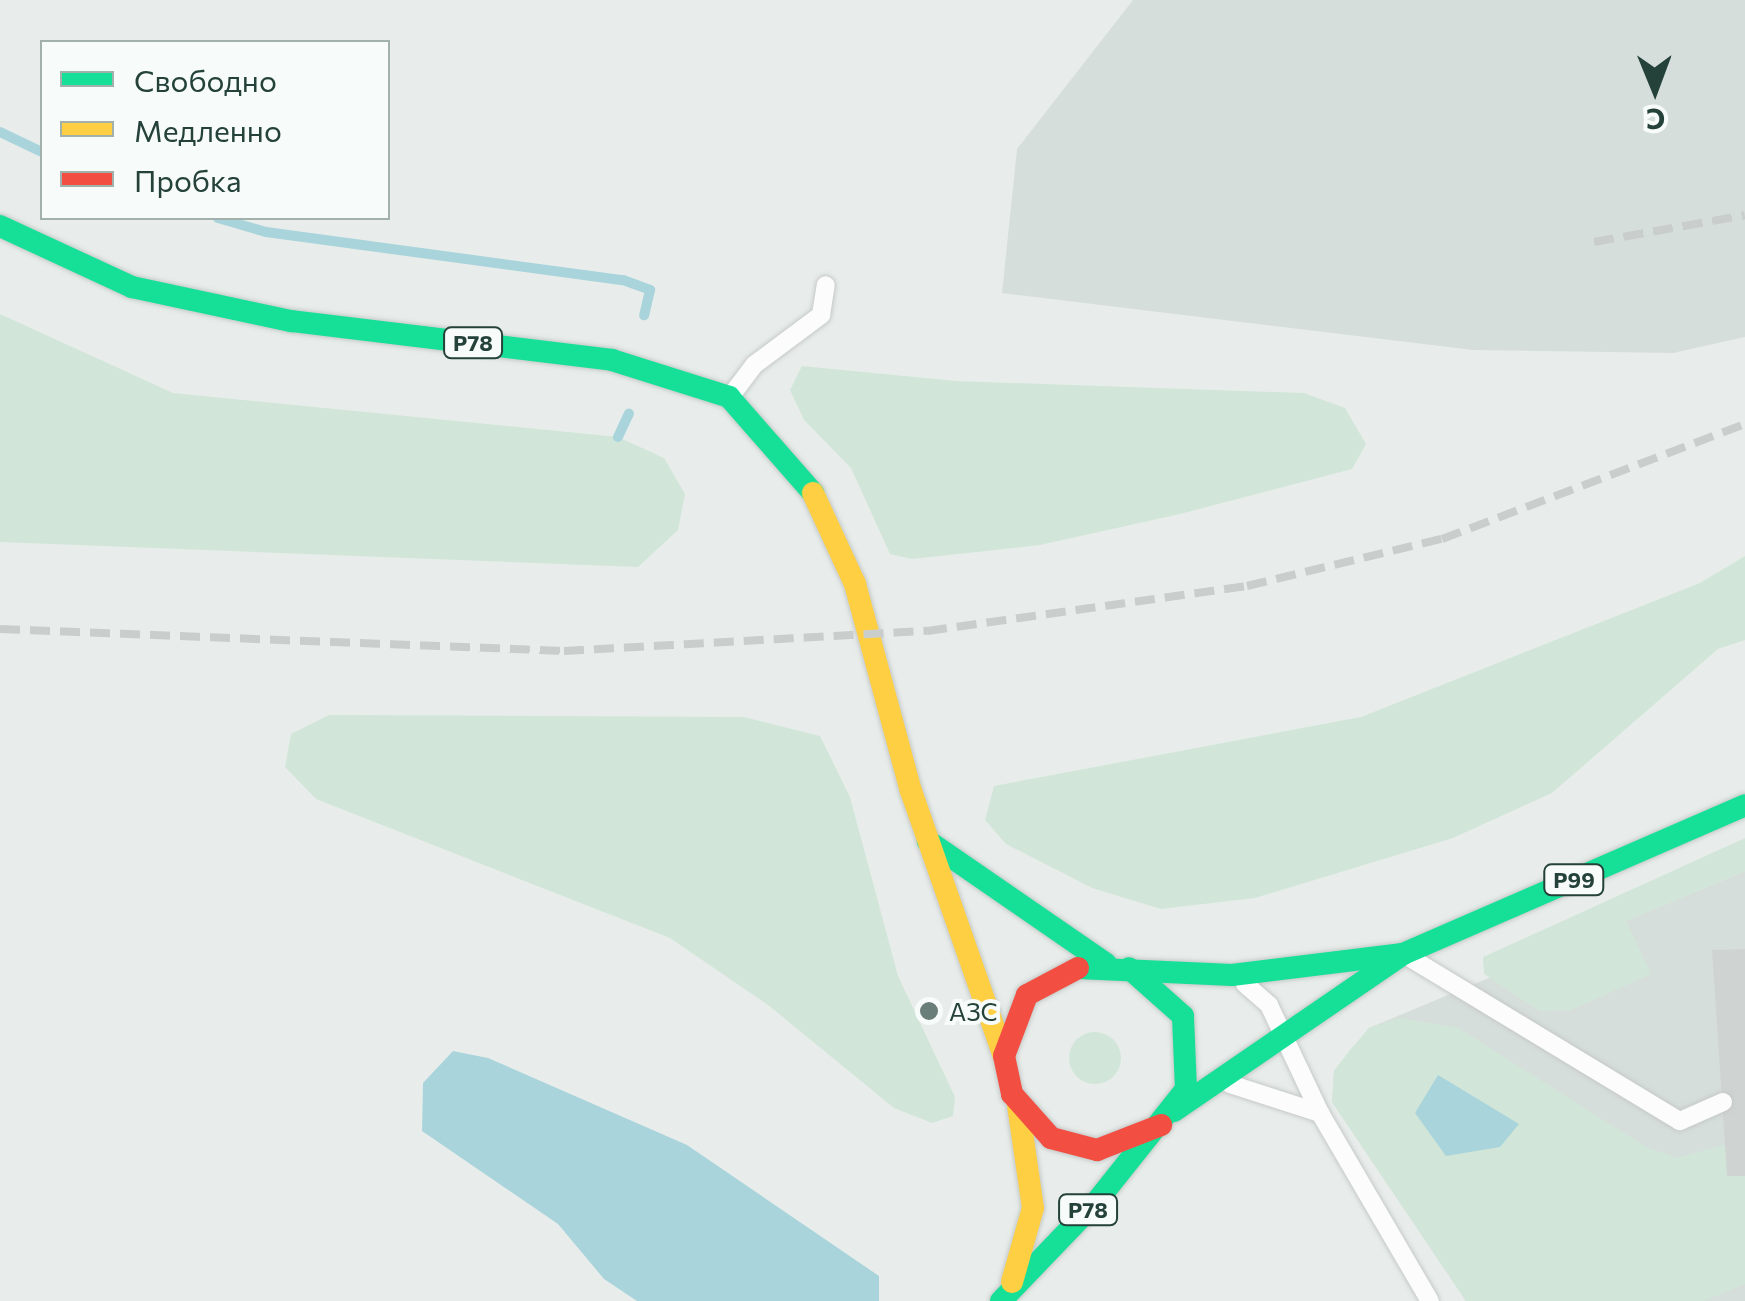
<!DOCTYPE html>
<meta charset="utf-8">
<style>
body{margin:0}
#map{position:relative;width:1745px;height:1301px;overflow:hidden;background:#e8edeb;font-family:Commissioner,sans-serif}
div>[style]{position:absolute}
.built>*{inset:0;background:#d6dedb}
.green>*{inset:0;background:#d1e6d8}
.round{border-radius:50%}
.water>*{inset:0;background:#a9d4db}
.stream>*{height:10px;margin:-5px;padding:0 5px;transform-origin:5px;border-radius:5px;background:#a9d4db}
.building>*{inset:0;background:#cfd4d2}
.roads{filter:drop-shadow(0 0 2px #c5cac8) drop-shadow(0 0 2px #c5cac8)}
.lane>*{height:18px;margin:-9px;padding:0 9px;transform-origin:9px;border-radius:9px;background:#fcfcfc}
.fast>*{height:22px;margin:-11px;padding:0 11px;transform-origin:11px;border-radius:11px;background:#16e098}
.slow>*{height:22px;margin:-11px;padding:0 11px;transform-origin:11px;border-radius:11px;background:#ffcf43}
.jam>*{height:22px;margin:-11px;padding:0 11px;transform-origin:11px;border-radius:11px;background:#f24e42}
.rail>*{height:8px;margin-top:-4px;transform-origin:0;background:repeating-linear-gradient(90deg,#c9cdcc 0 20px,transparent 0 30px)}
.dots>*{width:28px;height:28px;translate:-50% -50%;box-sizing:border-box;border:5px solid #f7fbf9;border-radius:50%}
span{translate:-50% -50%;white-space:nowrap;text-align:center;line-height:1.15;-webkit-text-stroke:8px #f7fbf9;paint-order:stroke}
.shield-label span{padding:2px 8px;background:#f7fbf9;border:2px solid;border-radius:8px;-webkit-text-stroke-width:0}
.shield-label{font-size:22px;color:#24423a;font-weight:700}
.poi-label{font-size:25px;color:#24423a}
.left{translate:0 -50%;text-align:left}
.legend{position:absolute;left:40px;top:40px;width:350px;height:180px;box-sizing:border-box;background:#f7fbf9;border:2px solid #a3b1ad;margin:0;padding:12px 18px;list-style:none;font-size:30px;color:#24423a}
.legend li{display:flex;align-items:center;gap:20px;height:50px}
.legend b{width:50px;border:2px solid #a3b1ad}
.north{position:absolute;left:1605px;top:40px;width:100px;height:100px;-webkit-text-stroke:8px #f7fbf9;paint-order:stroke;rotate:179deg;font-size:28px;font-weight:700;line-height:40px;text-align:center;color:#24423a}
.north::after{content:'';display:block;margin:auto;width:35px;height:45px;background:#24423a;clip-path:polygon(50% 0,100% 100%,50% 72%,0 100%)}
</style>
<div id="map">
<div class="built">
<div style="clip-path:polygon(1133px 0,1745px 0,1745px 337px,1673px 353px,1473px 350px,1002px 293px,1017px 149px)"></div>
<div style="clip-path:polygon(1745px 871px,1745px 1301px,1466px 1301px,1332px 1102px,1334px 1071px,1369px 1028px)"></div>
</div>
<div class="green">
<div style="clip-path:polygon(0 314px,173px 393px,618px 437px,664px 458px,685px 494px,678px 530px,638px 567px,0 542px)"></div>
<div style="clip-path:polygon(802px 366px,956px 381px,1304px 393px,1345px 408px,1366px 444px,1352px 469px,1180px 514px,1040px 545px,912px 559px,890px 554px,851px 468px,804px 420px,790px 390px)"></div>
<div style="clip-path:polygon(1745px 556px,1745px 640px,1718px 649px,1552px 793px,1453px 838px,1255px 898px,1161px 909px,1092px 888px,1006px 844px,985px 820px,994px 786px,1361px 717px,1700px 583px)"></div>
<div style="clip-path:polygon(329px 715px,744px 717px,820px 736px,850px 797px,898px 976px,955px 1097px,953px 1116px,932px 1123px,894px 1108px,768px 1005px,670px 938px,316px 799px,285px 767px,291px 734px)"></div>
<div style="clip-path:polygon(1745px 838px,1745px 871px,1626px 921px,1651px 974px,1571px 1010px,1540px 1011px,1484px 974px,1483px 957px)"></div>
<div style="clip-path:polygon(1398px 1018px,1458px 1028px,1646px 1147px,1677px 1158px,1745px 1139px,1745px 1284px,1704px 1301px,1466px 1301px,1332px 1102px,1334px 1071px,1350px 1050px,1369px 1028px)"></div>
<div class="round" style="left:1069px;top:1032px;width:52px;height:52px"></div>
</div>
<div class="water">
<div style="clip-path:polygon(453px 1051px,488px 1058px,687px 1145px,879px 1276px,879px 1301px,637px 1301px,604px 1279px,558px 1224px,422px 1131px,423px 1083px)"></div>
<div style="clip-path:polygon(1438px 1075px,1519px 1124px,1500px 1147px,1446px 1156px,1415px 1113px)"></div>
</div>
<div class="stream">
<div style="left:0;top:132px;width:47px;rotate:25.5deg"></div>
<div style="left:218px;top:218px;width:50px;rotate:16.3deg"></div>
<div style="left:266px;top:232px;width:360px;rotate:7.7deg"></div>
<div style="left:623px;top:280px;width:29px;rotate:20deg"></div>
<div style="left:650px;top:290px;width:26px;rotate:103deg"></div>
<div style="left:618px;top:437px;width:26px;rotate:-65deg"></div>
</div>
<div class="building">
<div style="clip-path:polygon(1745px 949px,1745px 1176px,1727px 1176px,1712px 950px)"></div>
</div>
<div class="roads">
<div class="lane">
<div style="left:733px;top:393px;width:35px;rotate:-53deg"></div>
<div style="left:754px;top:365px;width:84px;rotate:-36.7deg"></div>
<div style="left:821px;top:315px;width:30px;rotate:-81deg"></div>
<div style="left:1412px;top:959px;width:313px;rotate:31.2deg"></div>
<div style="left:1680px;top:1121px;width:47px;rotate:-23.8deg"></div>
<div style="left:1245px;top:984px;width:32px;rotate:41deg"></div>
<div style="left:1269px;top:1005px;width:119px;rotate:64.7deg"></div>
<div style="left:1320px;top:1113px;width:218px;rotate:59.7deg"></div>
<div style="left:1230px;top:1084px;width:95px;rotate:17.9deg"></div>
</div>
<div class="fast">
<div style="left:0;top:226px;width:145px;rotate:24.8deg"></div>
<div style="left:132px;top:287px;width:163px;rotate:12.1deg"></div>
<div style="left:291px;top:321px;width:323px;rotate:6.9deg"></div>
<div style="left:612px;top:360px;width:123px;rotate:17.5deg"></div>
<div style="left:729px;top:397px;width:128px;rotate:48.8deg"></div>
<div style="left:928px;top:841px;width:216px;rotate:34.6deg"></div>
<div style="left:1078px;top:968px;width:154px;rotate:2.6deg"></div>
<div style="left:1232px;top:975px;width:172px;rotate:-7deg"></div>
<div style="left:1174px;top:1111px;width:278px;rotate:-34.4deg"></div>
<div style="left:1403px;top:954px;width:373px;rotate:-23.5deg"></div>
<div style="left:1001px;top:1301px;width:139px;rotate:-46.2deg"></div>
<div style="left:1097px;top:1201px;width:143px;rotate:-51.5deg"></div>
<div style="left:1186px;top:1089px;width:73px;rotate:-92.4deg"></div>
<div style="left:1183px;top:1016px;width:72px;rotate:-138.4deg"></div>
</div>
<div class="slow">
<div style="left:813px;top:493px;width:100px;rotate:65.2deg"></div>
<div style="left:855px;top:584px;width:214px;rotate:74.9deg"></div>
<div style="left:911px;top:791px;width:281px;rotate:70.7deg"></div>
<div style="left:1012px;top:1282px;width:77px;rotate:-74.2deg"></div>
<div style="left:1033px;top:1208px;width:104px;rotate:-98.3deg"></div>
</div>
<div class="jam">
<div style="left:1078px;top:968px;width:58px;rotate:152.1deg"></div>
<div style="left:1027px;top:995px;width:65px;rotate:110.7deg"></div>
<div style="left:1004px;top:1056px;width:39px;rotate:78deg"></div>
<div style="left:1012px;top:1094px;width:59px;rotate:48.4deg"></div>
<div style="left:1051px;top:1138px;width:48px;rotate:14.6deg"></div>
<div style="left:1097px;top:1150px;width:69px;rotate:-21.3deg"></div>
</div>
</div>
<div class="rail">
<div style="left:1594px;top:242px;width:153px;rotate:-10.1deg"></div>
<div style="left:0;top:629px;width:564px;rotate:2.23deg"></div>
<div style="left:564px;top:651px;width:364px;rotate:-3.2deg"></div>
<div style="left:927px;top:631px;width:323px;rotate:-8deg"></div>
<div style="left:1247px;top:586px;width:201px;rotate:-13.6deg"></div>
<div style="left:1442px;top:539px;width:324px;rotate:-20.8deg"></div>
</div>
<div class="dots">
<div style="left:929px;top:1011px;background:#697e78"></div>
</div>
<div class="shield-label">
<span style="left:473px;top:343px">Р78</span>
<span style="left:1574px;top:880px">Р99</span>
<span style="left:1088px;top:1210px">Р78</span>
</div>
<div class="poi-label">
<span class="left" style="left:949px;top:1011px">АЗС</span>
</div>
<ul class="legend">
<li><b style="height:12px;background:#16e098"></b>Свободно</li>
<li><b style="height:12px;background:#ffcf43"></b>Медленно</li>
<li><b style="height:12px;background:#f24e42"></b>Пробка</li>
</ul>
<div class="north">С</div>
</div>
